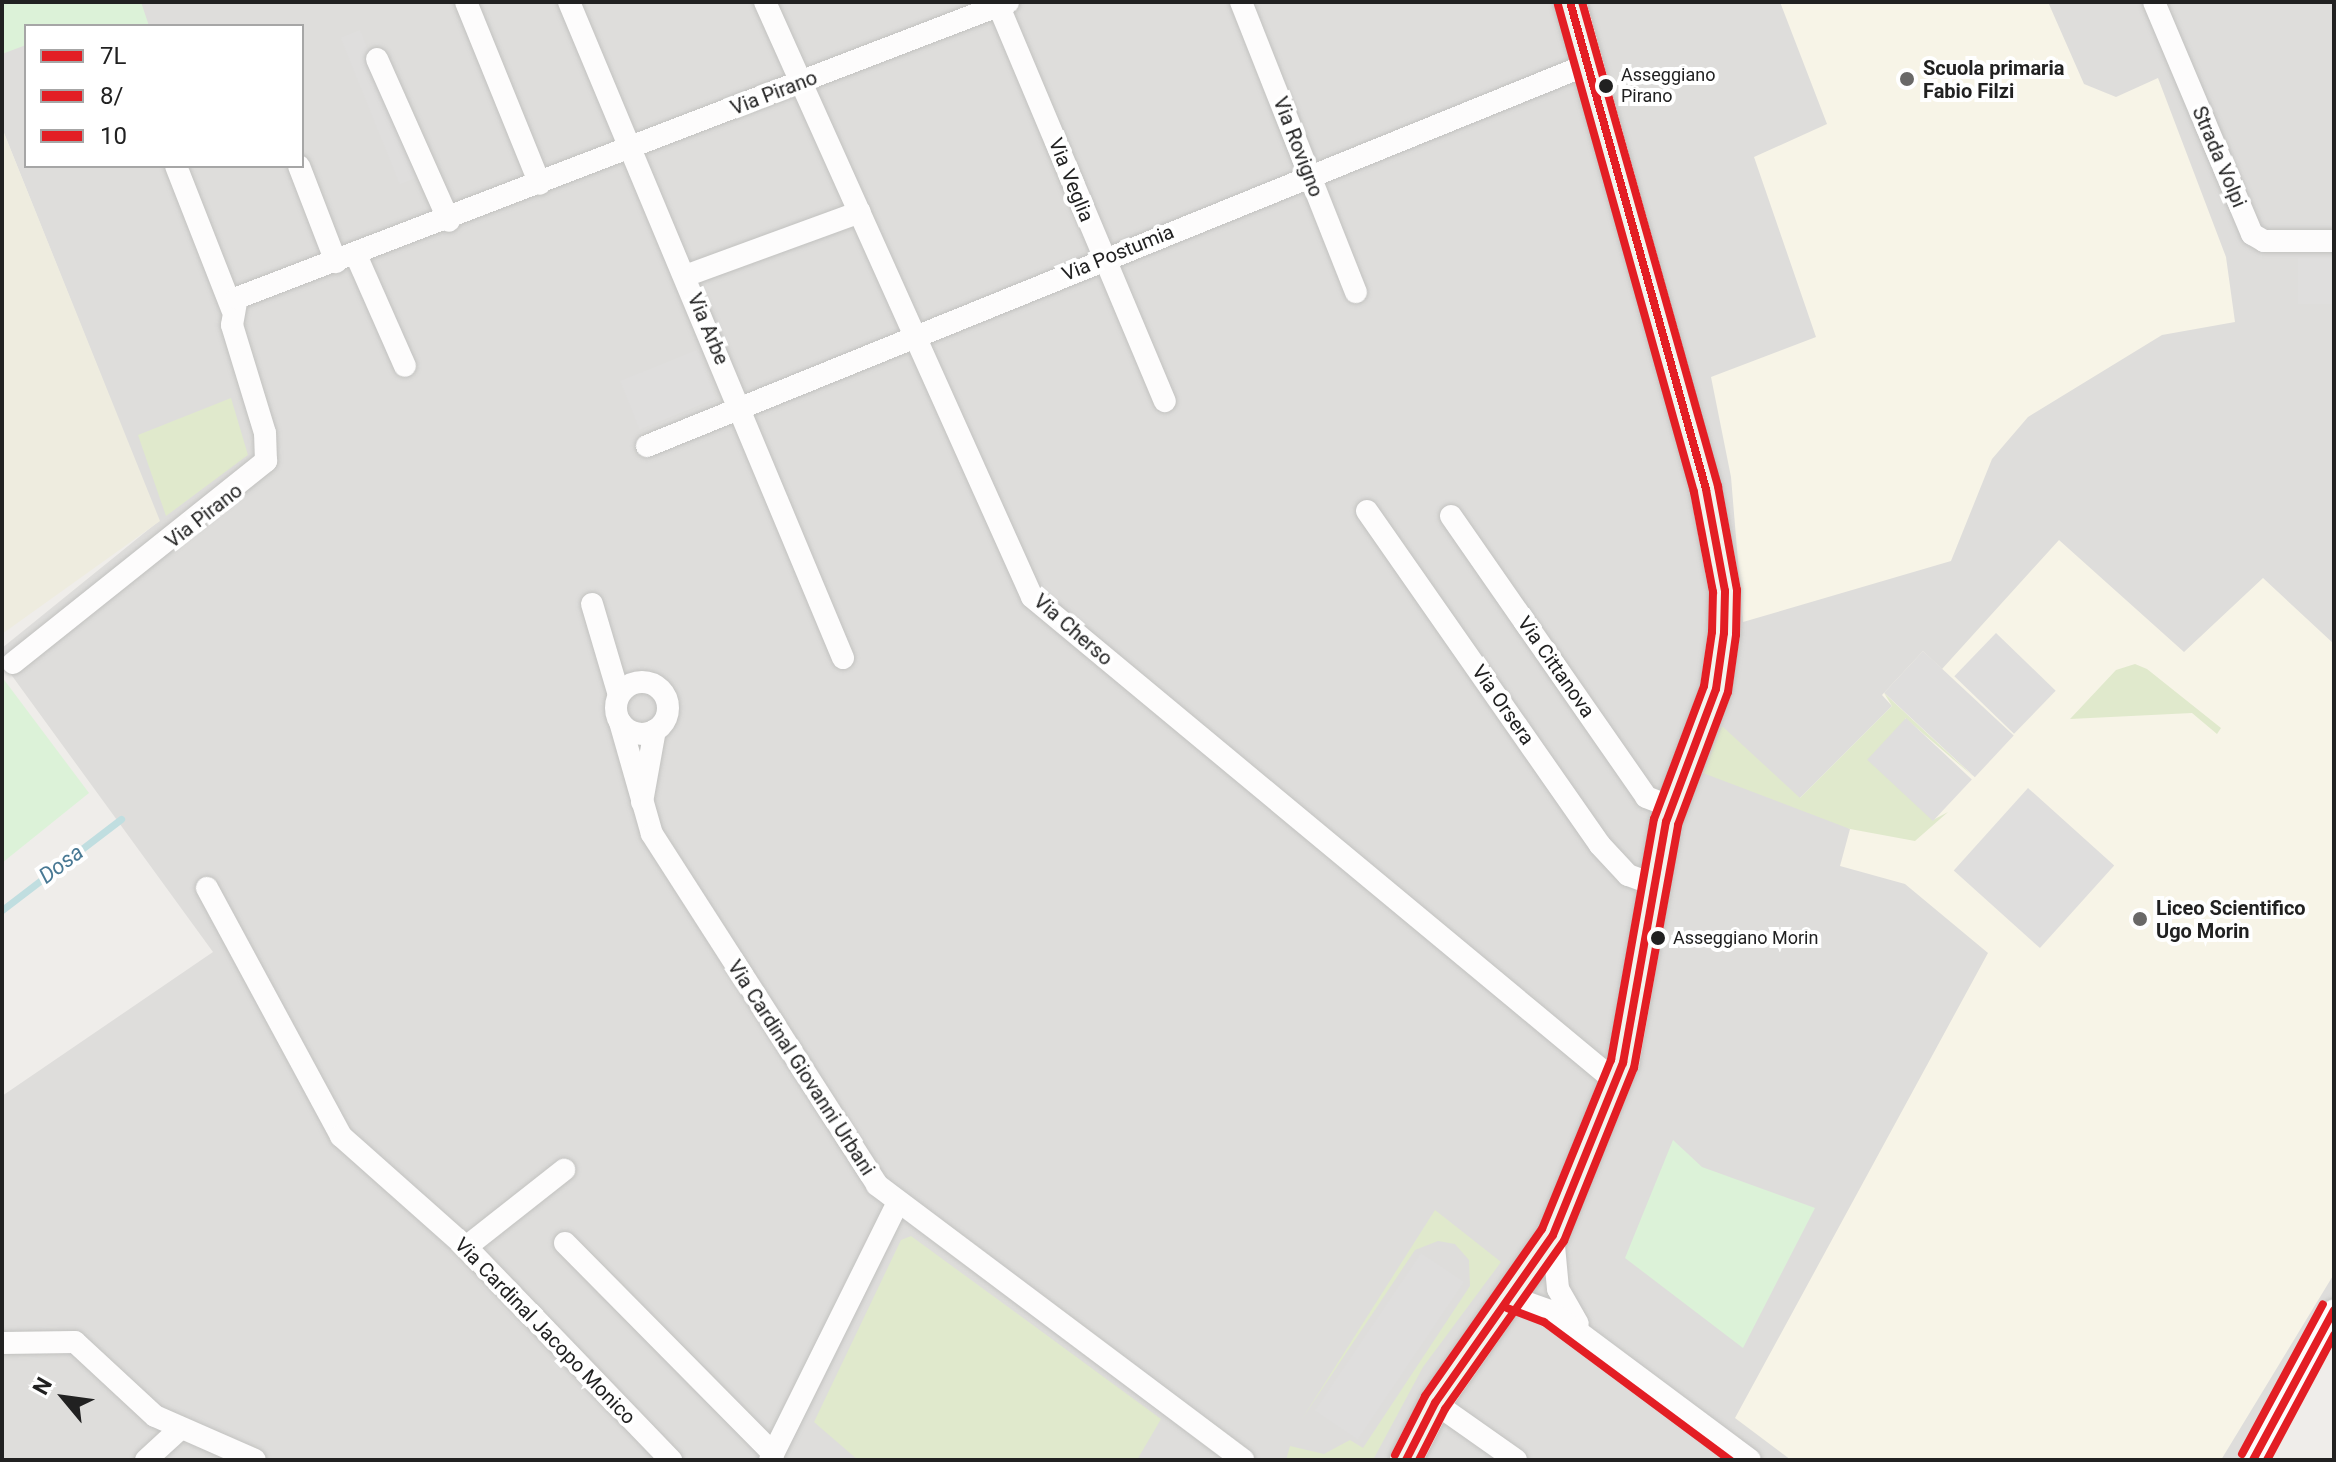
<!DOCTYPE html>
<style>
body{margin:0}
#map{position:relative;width:2336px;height:1462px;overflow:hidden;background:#efedea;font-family:Roboto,sans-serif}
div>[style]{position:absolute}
.residential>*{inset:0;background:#dedddb}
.education>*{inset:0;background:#f7f4e7}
.farmland>*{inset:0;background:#eeecdf}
.grass>*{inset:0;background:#e0e9cc}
.park>*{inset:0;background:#dcf2d8}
.parking>*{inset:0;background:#dfdedd;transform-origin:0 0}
.stream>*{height:7px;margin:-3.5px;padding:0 3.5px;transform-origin:3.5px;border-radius:3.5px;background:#c0dee0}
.roads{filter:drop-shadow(0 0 2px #c2c2c0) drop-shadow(0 0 2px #c2c2c0)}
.street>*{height:22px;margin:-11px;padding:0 11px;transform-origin:11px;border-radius:11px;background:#fdfcfc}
.street>.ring{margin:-11px;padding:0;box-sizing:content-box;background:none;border:22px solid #fdfcfc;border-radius:50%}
.secondary>*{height:32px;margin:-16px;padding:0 16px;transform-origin:16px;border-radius:16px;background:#f3f3ed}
.bus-1>*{height:8px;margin:-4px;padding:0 4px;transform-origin:4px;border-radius:4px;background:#e31e24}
.bus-2>*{height:8px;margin:-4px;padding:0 4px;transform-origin:4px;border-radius:4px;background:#e31e24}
.bus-3>*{height:8px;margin:-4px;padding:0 4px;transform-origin:4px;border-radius:4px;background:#e31e24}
.dots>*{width:22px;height:22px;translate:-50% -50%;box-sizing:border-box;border:4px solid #fff;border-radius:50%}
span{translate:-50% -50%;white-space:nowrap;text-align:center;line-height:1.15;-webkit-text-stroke:8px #fff;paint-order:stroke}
.bus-label{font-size:18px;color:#212121}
.left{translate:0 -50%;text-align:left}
.poi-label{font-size:20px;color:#212121;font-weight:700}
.street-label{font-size:20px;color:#212121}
.water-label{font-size:22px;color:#497994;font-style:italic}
.frame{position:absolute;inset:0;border:4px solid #212121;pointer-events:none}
.legend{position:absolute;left:24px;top:24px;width:280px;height:144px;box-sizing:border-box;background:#fff;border:2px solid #a6a6a6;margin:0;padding:10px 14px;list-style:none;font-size:24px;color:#212121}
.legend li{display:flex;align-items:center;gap:16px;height:40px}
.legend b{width:40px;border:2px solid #a6a6a6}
.north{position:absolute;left:24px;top:1358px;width:80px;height:80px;-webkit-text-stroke:6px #fff;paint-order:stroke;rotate:299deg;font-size:22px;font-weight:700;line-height:32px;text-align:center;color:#212121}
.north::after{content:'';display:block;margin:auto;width:28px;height:36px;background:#212121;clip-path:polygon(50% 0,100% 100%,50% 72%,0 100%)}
</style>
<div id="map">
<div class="residential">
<div style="clip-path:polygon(evenodd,2px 2px,2334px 2px,2334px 1344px,2257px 1460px,2px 1460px,2px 1096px,213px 952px,2px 662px,2px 648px,159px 521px,2px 128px,2px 2px,26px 26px,302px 26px,302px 166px,26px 166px,26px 26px)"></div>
</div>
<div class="education">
<div style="clip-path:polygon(1780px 2px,2048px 2px,2084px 84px,2116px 97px,2158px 78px,2226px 257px,2235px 322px,2162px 335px,2028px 417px,1992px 459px,1951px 561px,1743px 622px,1731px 477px,1711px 377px,1816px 337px,1754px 157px,1827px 124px)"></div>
<div style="clip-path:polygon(2059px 540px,2184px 652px,2263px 578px,2334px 644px,2334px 1274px,2221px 1460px,1791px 1460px,1735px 1418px,1988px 953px,1905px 884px,1840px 866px,1850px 829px,1799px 799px,1892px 706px,1882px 695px,1923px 651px,1942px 669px)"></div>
</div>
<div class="farmland">
<div style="clip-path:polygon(2px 128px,160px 521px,2px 634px)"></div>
</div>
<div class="grass">
<div style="clip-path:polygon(231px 398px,248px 455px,166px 516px,138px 435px)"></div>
<div style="clip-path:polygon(2135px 664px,2147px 669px,2221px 728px,2217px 734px,2192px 713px,2070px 719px,2116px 670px)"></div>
<div style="clip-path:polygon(1884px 693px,1974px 777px,1905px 718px,1933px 820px,1948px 812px,1915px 841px,1850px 829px,1703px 773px,1722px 726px,1800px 798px,1892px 706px)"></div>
<div style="clip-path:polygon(1435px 1210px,1501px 1262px,1423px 1367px,1373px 1460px,1286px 1460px,1290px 1446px,1324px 1454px,1350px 1440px,1363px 1448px,1470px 1286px,1469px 1260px,1455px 1244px,1438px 1241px,1415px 1250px,1302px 1419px)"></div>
<div style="clip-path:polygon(911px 1236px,1161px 1419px,1137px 1460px,858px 1460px,814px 1422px,901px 1240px)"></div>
</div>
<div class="park">
<div style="clip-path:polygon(2px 2px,141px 2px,149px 26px,26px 26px,26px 45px,2px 54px)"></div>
<div style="clip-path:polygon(2px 677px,89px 793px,2px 863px)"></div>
<div style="clip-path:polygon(1673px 1140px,1702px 1167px,1815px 1208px,1743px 1348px,1625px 1258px)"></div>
</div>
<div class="parking">
<div style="left:360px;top:30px;width:158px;height:21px;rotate:68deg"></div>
<div style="left:2334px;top:258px;width:46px;height:36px;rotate:90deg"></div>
<div style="left:697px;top:350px;width:52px;height:83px;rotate:68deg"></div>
<div style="left:1996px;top:633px;width:83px;height:60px;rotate:44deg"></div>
<div style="left:1923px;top:651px;width:124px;height:57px;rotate:43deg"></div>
<div style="left:1906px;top:718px;width:90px;height:57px;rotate:43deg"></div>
<div style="left:2028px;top:788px;width:116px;height:111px;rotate:42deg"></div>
<div style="left:1421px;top:1253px;width:52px;height:190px;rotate:34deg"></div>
</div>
<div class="stream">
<div style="left:2px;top:910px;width:150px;rotate:-37.4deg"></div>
</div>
<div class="roads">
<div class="street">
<div style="left:466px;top:2px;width:196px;rotate:67.9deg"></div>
<div style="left:569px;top:2px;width:711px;rotate:67.33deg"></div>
<div style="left:765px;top:2px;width:652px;rotate:65.83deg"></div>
<div style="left:1032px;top:597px;width:758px;rotate:39.7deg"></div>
<div style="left:997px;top:2px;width:433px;rotate:67.2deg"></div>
<div style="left:1241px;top:2px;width:312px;rotate:68.4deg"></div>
<div style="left:2154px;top:2px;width:252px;rotate:67.1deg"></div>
<div style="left:2252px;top:234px;width:14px;rotate:30deg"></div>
<div style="left:2264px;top:241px;width:70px"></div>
<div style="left:377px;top:59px;width:177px;rotate:66deg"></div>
<div style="left:176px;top:166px;width:154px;rotate:68.6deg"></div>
<div style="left:299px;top:166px;width:103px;rotate:68.9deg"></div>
<div style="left:356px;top:255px;width:121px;rotate:66.2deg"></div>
<div style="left:685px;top:276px;width:186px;rotate:-20.1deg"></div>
<div style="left:647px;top:446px;width:1019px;rotate:-22.08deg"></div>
<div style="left:1367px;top:511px;width:407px;rotate:55.1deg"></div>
<div style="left:1600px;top:845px;width:41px;rotate:47deg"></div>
<div style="left:1628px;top:875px;width:27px;rotate:20deg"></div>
<div style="left:1451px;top:516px;width:342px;rotate:55.2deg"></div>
<div style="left:1646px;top:797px;width:25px;rotate:21deg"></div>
<div style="left:592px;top:604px;width:95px;rotate:73.5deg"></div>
<div style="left:13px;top:663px;width:324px;rotate:-38.6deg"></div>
<div style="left:266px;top:461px;width:28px;rotate:-92deg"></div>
<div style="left:265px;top:433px;width:113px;rotate:-107deg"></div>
<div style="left:232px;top:325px;width:27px;rotate:-80deg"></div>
<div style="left:237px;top:298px;width:826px;rotate:-21deg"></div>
<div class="ring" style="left:616px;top:682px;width:30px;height:30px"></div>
<div style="left:620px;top:722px;width:116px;rotate:74.1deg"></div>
<div style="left:652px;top:834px;width:417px;rotate:57.3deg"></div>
<div style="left:877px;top:1185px;width:458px;rotate:36.9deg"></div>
<div style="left:642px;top:802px;width:73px;rotate:-79.8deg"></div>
<div style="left:207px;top:888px;width:282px;rotate:61.6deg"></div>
<div style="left:341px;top:1136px;width:167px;rotate:41.6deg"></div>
<div style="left:466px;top:1247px;width:296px;rotate:46.1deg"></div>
<div style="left:1553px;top:1235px;width:54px;rotate:84.7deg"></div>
<div style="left:1558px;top:1289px;width:40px;rotate:60.3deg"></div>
<div style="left:565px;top:1243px;width:296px;rotate:45.3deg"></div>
<div style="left:466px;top:1247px;width:125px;rotate:-38.2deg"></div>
<div style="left:1511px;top:1297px;width:41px;rotate:19.7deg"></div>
<div style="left:1550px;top:1311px;width:249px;rotate:36.7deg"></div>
<div style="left:2px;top:1343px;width:73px;rotate:-0.8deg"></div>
<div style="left:75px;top:1342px;width:109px;rotate:42.8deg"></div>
<div style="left:155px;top:1416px;width:109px;rotate:23.7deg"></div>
<div style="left:1435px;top:1403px;width:99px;rotate:35.1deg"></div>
<div style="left:146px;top:1460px;width:46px;rotate:-42.4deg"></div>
<div style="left:770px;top:1460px;width:286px;rotate:-63.6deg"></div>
<div style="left:2253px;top:1460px;width:170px;rotate:-61.6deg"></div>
</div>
<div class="secondary">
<div style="left:1406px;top:1460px;width:64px;rotate:-63deg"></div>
<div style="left:1435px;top:1403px;width:205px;rotate:-54.9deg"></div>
<div style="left:1553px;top:1235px;width:186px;rotate:-67.9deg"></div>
<div style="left:1623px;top:1063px;width:245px;rotate:-79.9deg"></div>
<div style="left:1666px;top:822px;width:142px;rotate:-69.4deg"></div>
<div style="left:1716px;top:689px;width:57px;rotate:-81.9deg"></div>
<div style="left:1724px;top:633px;width:42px;rotate:-88.6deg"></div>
<div style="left:1725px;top:591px;width:104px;rotate:-100.6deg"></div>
<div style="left:1706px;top:489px;width:506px;rotate:-105.6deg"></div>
</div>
</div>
<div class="bus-1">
<div style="left:1406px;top:1460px;width:64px;rotate:-63deg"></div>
<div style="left:1435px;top:1403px;width:205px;rotate:-54.9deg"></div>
<div style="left:1553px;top:1235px;width:186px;rotate:-67.9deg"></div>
<div style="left:1623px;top:1063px;width:245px;rotate:-79.9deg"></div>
<div style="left:1666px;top:822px;width:142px;rotate:-69.4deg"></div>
<div style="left:1716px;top:689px;width:57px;rotate:-81.9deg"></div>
<div style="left:1724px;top:633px;width:42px;rotate:-88.6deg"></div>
<div style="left:1725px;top:591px;width:104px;rotate:-100.6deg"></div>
<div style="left:1706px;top:489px;width:506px;rotate:-105.6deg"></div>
<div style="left:2253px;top:1460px;width:170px;rotate:-61.6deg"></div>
</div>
<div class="bus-2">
<div style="left:1507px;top:1308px;width:40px;rotate:21deg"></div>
<div style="left:1544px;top:1322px;width:232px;rotate:36.6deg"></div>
<div style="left:1419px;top:1460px;width:57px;rotate:-63deg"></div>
<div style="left:1445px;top:1409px;width:206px;rotate:-54.7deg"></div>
<div style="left:1564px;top:1241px;width:187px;rotate:-68deg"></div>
<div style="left:1634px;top:1068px;width:247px;rotate:-79.7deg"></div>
<div style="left:1678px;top:825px;width:142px;rotate:-69.4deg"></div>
<div style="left:1728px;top:692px;width:58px;rotate:-82deg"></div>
<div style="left:1736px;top:635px;width:45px;rotate:-88.7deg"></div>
<div style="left:1737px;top:590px;width:106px;rotate:-100.4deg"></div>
<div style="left:1718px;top:486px;width:503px;rotate:-105.69deg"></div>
<div style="left:2267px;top:1460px;width:142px;rotate:-61.8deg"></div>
</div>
<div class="bus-3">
<div style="left:2242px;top:1454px;width:170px;rotate:-61.6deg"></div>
<div style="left:1395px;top:1455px;width:66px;rotate:-63deg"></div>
<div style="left:1425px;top:1396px;width:204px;rotate:-55deg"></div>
<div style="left:1542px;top:1229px;width:183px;rotate:-67.8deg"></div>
<div style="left:1611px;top:1060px;width:245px;rotate:-79.9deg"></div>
<div style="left:1654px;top:819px;width:142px;rotate:-69.4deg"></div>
<div style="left:1704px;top:686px;width:55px;rotate:-81.6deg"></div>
<div style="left:1712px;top:632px;width:40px;rotate:-88.6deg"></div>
<div style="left:1713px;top:592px;width:102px;rotate:-100.8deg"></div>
<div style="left:1694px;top:492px;width:506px;rotate:-105.6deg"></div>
</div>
<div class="dots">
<div style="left:1907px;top:79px;background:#696867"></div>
<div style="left:1606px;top:86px;background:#212121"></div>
<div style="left:2140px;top:919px;background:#696867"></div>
<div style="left:1658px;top:938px;background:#212121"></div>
</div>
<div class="bus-label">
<span class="left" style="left:1621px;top:86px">Asseggiano<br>Pirano</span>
<span class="left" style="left:1673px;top:938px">Asseggiano Morin</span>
</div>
<div class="poi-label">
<span class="left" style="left:1923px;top:80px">Scuola primaria<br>Fabio Filzi</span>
<span class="left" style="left:2156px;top:920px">Liceo Scientifico<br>Ugo Morin</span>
</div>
<div class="street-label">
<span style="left:774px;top:93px;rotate:-21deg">Via Pirano</span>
<span style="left:1298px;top:147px;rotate:69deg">Via Rovigno</span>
<span style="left:2219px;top:157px;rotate:67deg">Strada Volpi</span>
<span style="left:1071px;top:180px;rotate:68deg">Via Veglia</span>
<span style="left:1118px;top:253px;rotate:-22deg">Via Postumia</span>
<span style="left:708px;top:329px;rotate:67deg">Via Arbe</span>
<span style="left:204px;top:516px;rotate:-38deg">Via Pirano</span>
<span style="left:1073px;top:630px;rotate:41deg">Via Cherso</span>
<span style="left:1556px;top:667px;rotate:55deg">Via Cittanova</span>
<span style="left:1503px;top:705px;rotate:55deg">Via Orsera</span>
<span style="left:801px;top:1068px;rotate:57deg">Via Cardinal Giovanni Urbani</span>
<span style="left:545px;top:1331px;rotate:46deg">Via Cardinal Jacopo Monico</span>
</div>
<div class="water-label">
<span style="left:61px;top:864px;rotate:-37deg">Dosa</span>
</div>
<div class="frame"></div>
<ul class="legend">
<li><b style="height:10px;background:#e31e24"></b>7L</li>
<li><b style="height:10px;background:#e31e24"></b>8/</li>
<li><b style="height:10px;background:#e31e24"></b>10</li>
</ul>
<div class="north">N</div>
</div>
